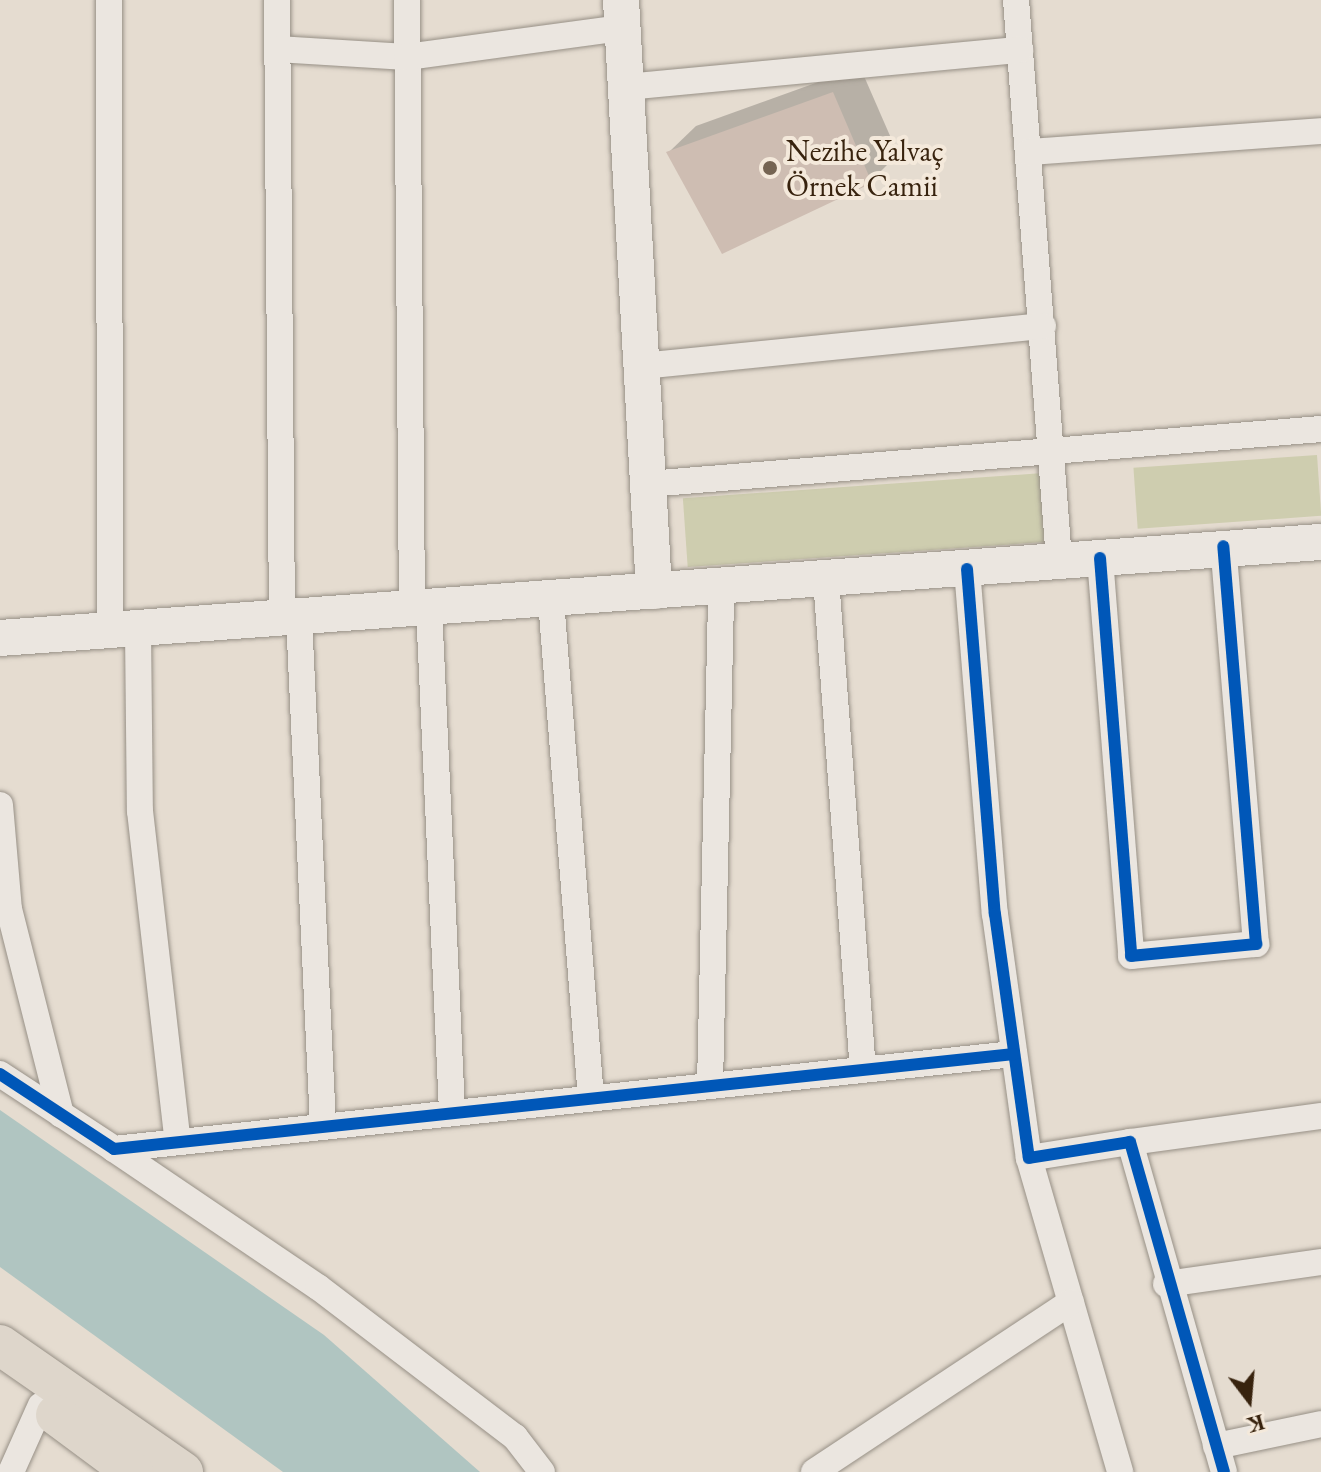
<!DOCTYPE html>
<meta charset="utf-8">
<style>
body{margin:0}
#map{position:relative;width:1321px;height:1472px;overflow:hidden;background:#e5dcd0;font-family:"EB Garamond",serif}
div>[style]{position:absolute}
.green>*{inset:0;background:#cecdaf;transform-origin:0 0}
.water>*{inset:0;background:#b0c5c1}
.shadow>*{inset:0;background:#0003}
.building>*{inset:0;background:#cebdb2}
.roads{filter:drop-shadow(0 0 2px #979086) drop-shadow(0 0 2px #979086)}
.minor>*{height:26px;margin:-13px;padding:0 13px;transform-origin:13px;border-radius:13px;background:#ebe6e0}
.secondary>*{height:36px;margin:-18px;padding:0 18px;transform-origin:18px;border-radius:18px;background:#ebe6e0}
.primary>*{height:40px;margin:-20px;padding:0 20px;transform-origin:20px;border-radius:20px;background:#ded6cb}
.cycleway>*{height:12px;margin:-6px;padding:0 6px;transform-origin:6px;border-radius:6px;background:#0057b8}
.dots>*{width:22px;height:22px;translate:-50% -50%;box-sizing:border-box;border:4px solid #f4e9db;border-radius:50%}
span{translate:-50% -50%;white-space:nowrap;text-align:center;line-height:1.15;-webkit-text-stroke:8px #f4e9db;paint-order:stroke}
.poi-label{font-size:30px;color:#38230e}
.left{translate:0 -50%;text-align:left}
.north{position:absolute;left:1209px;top:1360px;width:80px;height:80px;-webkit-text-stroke:6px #f4e9db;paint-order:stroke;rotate:164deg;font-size:22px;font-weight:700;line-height:32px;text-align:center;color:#38230e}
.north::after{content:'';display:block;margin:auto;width:28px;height:36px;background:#38230e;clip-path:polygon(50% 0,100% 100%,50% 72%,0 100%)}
</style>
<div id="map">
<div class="green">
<div style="left:1317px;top:455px;width:61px;height:184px;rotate:86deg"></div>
<div style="left:1043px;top:473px;width:69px;height:361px;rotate:86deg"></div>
</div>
<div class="water">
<div style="clip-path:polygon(0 1110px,324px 1335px,480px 1472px,283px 1472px,0 1267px)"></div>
</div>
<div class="shadow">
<div style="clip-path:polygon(860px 67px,898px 154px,871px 181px,669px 152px,696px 126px)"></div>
</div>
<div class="building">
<div style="clip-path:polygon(833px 92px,872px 183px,722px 254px,666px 152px)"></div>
</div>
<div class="roads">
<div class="minor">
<div style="left:109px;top:0;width:632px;rotate:89.91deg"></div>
<div style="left:277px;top:0;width:620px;rotate:89.54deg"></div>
<div style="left:407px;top:0;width:609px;rotate:89.53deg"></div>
<div style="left:1016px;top:0;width:562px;rotate:85.61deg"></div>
<div style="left:277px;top:49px;width:130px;rotate:3.5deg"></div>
<div style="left:407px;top:57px;width:217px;rotate:-7.7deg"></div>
<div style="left:626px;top:87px;width:396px;rotate:-5.4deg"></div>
<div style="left:1029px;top:152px;width:293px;rotate:-4.1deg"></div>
<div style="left:642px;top:366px;width:403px;rotate:-5.7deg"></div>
<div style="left:648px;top:484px;width:675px;rotate:-4.67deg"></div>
<div style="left:1100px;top:558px;width:399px;rotate:85.5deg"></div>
<div style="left:1131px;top:956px;width:126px;rotate:-5.5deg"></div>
<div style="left:1256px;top:944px;width:399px;rotate:-94.7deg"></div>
<div style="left:967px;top:569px;width:346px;rotate:85.4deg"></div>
<div style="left:995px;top:914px;width:246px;rotate:82.1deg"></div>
<div style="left:1029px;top:1158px;width:102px;rotate:-9deg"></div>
<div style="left:1130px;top:1142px;width:343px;rotate:74.1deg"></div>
<div style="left:826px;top:579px;width:491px;rotate:85.7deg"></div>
<div style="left:551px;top:601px;width:498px;rotate:85.4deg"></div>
<div style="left:429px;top:608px;width:504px;rotate:87.38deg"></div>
<div style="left:299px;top:618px;width:508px;rotate:87.29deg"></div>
<div style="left:138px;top:630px;width:181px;rotate:89.4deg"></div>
<div style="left:140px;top:811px;width:333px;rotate:83.5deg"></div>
<div style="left:0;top:805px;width:104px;rotate:85.1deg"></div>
<div style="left:9px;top:909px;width:212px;rotate:75.8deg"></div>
<div style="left:0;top:1074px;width:136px;rotate:33.3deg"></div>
<div style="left:114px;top:1149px;width:905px;rotate:-6.03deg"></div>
<div style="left:710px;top:1085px;width:498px;rotate:-88.7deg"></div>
<div style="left:1130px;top:1142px;width:193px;rotate:-7.8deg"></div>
<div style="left:114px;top:1149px;width:246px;rotate:34.1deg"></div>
<div style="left:318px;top:1287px;width:248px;rotate:37.3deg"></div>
<div style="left:515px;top:1437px;width:44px;rotate:52.4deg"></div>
<div style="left:1029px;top:1158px;width:327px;rotate:73.8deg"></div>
<div style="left:1166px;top:1284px;width:157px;rotate:-8.1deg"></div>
<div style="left:1216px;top:1446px;width:107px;rotate:-11.8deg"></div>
<div style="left:11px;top:1472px;width:73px;rotate:-65.9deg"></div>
<div style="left:814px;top:1472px;width:308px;rotate:-33.5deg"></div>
</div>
<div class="secondary">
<div style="left:621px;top:0;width:592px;rotate:86.8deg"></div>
<div style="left:0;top:638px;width:1324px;rotate:-4.16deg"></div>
</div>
<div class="primary">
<div style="left:0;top:1345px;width:223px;rotate:34.8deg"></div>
<div style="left:56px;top:1415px;width:96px;rotate:36.5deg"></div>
</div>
</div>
<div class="cycleway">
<div style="left:1100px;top:558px;width:399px;rotate:85.5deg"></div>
<div style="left:1131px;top:956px;width:126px;rotate:-5.5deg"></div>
<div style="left:1256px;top:944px;width:399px;rotate:-94.7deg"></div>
<div style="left:967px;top:569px;width:346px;rotate:85.4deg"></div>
<div style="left:995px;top:914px;width:246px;rotate:82.1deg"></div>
<div style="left:1029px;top:1158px;width:102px;rotate:-9deg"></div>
<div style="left:1130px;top:1142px;width:343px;rotate:74.1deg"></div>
<div style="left:0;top:1074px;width:136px;rotate:33.3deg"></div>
<div style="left:114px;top:1149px;width:905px;rotate:-6.03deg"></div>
</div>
<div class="dots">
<div style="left:770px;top:168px;background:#756452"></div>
</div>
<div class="poi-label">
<span class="left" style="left:786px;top:168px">Nezihe Yalvaç<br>Örnek Camii</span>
</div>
<div class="north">K</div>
</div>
